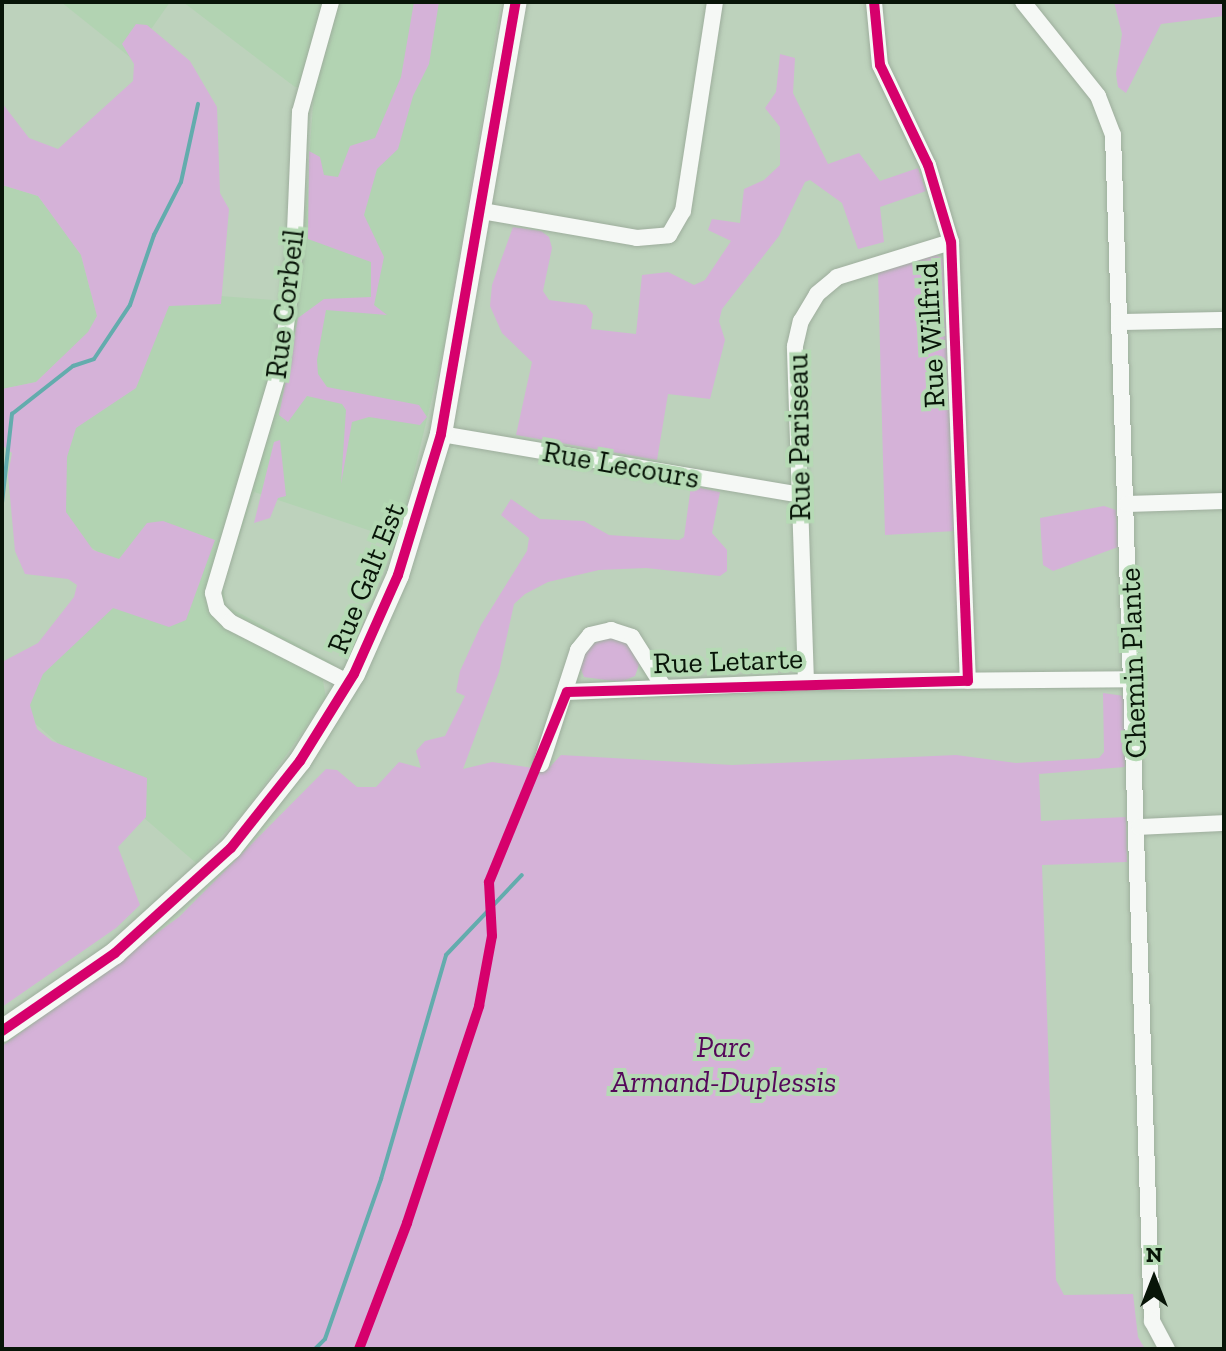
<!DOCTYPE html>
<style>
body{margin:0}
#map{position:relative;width:1226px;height:1351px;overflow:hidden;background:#bdd2bc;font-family:"Zilla Slab",serif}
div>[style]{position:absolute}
.built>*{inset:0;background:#b2d3b2}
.green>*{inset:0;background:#d5b2d8}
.stream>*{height:4px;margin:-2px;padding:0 2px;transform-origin:2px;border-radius:2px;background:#63acad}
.roads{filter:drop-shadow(0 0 2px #9eae9d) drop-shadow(0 0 2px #9eae9d)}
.street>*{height:16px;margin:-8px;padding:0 8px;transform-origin:8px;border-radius:8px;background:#f5f8f5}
.secondary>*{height:22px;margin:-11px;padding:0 11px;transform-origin:11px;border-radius:11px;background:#f5f8f5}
.cycleway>*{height:10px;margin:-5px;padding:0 5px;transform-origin:5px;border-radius:5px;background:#d6006c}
span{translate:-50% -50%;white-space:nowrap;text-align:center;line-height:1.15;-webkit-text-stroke:8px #b5dab4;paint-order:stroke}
.street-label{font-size:30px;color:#081508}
.park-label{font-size:30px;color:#55075a;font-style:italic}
.frame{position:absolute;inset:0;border:4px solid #081508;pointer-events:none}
.north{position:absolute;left:1114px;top:1239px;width:80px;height:80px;-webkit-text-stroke:6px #b5dab4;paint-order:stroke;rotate:0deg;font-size:22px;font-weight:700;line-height:32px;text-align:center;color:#081508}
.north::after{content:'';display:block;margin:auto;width:28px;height:36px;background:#081508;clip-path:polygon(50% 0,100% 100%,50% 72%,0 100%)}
</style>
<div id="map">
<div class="built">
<div style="clip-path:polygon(61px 2px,170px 2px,131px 58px)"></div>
<div style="clip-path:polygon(183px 2px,501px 2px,445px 343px,398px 540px,254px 492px,223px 586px,226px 606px,334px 664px,323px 681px,326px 698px,287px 754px,242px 815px,196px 863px,8px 700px,133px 578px,12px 489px,143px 290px,299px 302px,314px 90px,295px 87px)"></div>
<div style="clip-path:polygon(2px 185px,38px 196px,49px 211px,81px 255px,97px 316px,89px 332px,36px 382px,2px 389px)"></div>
</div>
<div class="green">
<div style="clip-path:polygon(414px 2px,439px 2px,429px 64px,413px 96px,398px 149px,377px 169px,364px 215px,384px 257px,374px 305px,387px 315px,326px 310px,317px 360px,318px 374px,327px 387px,419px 405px,427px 417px,420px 425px,369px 417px,352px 422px,341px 484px,346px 410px,342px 404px,307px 396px,288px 422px,279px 415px,298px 318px,324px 299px,371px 297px,371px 262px,308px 239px,309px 151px,320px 157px,324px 175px,338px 177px,350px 146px,375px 138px,401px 77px)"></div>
<div style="clip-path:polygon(1114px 2px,1224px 2px,1224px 16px,1161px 24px,1126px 93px,1118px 87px,1116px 74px,1122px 34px)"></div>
<div style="clip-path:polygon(136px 24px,147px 25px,190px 61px,217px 107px,220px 193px,229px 209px,221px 304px,169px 306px,136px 388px,76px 428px,67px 457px,66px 512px,93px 550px,119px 559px,147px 523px,163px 521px,215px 540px,186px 620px,169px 627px,113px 608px,43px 674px,30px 705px,37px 729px,52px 741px,147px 778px,146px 817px,118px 847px,140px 905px,116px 928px,2px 1007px,2px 662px,38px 643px,74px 597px,77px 585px,68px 579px,25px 574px,15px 551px,8px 475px,12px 453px,2px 445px,2px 389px,36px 382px,88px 332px,97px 316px,81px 255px,49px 211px,38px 196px,2px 185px,2px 103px,29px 138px,58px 149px,133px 81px,134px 64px,122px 44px)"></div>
<div style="clip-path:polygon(780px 54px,795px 58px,793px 93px,828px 164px,859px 153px,880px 181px,918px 168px,926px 191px,880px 207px,884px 242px,858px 249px,842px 203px,810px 180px,805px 182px,779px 236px,722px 309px,719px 321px,725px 340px,710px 399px,668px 394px,657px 460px,516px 435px,532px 362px,502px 333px,490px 306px,492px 285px,513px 227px,541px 231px,549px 237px,552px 248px,543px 291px,549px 300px,586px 305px,593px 314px,591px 329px,636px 334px,642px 275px,668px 272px,694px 285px,705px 280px,731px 241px,708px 230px,712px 219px,740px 223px,744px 189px,764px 180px,780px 165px,780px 127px,765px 108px,776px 92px)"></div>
<div style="clip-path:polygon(935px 254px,944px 260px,955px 531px,885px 535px,878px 271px)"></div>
<div style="clip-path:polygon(280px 440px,286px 496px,278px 498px,270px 518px,254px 523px,274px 442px)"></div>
<div style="clip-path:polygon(691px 486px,720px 492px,712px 533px,727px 550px,727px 571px,720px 576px,646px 568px,599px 570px,548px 582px,525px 594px,514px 604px,499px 672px,463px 769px,492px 762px,547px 770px,561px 755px,732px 765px,956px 755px,1016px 763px,1099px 758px,1104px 752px,1103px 693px,1124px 696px,1125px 767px,1039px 774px,1041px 821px,1126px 817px,1127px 862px,1042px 865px,1056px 1280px,1064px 1295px,1133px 1294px,1138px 1337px,1145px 1349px,2px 1349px,2px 1046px,179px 917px,326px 769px,337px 770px,357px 787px,376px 787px,399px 762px,421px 768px,416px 751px,425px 741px,445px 736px,465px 696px,456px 692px,460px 671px,481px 625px,527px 551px,529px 538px,501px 515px,511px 499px,540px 519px,584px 521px,609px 535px,679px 540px,684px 537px)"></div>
<div style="clip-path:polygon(1104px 506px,1116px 510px,1118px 547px,1053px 571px,1043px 565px,1040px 518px)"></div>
<div style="clip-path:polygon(605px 637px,625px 640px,640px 662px,635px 676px,621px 682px,584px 677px,580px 667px,587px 647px)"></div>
</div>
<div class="stream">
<div style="left:2px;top:503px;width:90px;rotate:-83.6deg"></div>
<div style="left:12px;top:414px;width:78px;rotate:-38.2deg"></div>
<div style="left:73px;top:366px;width:22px;rotate:-18deg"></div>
<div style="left:94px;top:359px;width:65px;rotate:-56.3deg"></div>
<div style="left:130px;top:305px;width:74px;rotate:-71.1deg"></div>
<div style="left:154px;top:235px;width:59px;rotate:-63deg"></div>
<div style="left:181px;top:182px;width:80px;rotate:-77.7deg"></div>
<div style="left:315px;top:1349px;width:14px;rotate:-45deg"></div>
<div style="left:325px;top:1339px;width:170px;rotate:-70.7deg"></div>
<div style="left:381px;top:1179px;width:233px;rotate:-73.8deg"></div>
<div style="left:446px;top:955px;width:110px;rotate:-46.5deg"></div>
</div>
<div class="roads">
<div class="street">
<div style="left:331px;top:2px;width:114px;rotate:105.7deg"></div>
<div style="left:300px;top:112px;width:144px;rotate:92.4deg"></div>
<div style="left:294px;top:256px;width:106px;rotate:96.5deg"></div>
<div style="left:282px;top:361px;width:242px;rotate:106.6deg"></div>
<div style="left:213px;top:593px;width:16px;rotate:76deg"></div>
<div style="left:217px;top:609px;width:18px;rotate:45deg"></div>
<div style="left:230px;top:622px;width:134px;rotate:27.1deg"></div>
<div style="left:874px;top:2px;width:63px;rotate:84.6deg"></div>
<div style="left:880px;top:65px;width:111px;rotate:64.4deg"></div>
<div style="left:928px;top:165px;width:80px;rotate:73.4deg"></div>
<div style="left:951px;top:242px;width:439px;rotate:87.8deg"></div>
<div style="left:1023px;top:2px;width:120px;rotate:51.4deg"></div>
<div style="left:1098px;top:96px;width:42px;rotate:69deg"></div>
<div style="left:1113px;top:135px;width:1187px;rotate:88.12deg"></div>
<div style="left:1152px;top:1321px;width:32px;rotate:62deg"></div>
<div style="left:482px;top:211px;width:157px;rotate:9.9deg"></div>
<div style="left:637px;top:238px;width:32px;rotate:-5deg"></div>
<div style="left:669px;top:235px;width:28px;rotate:-60deg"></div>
<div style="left:683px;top:211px;width:211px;rotate:-81.3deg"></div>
<div style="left:1119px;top:322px;width:105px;rotate:-1.1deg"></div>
<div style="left:441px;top:434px;width:364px;rotate:9.6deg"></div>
<div style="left:1127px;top:504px;width:97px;rotate:-1.8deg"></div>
<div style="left:806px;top:682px;width:336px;rotate:-91.9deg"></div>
<div style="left:795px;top:346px;width:26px;rotate:-77deg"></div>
<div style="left:801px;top:321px;width:31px;rotate:-59deg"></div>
<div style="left:817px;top:294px;width:26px;rotate:-40deg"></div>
<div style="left:837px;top:277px;width:119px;rotate:-17.1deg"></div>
<div style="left:567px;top:692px;width:239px;rotate:-2.4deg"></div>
<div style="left:806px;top:682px;width:327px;rotate:-0.5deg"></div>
<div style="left:541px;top:764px;width:120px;rotate:-72deg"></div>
<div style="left:578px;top:650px;width:19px;rotate:-51deg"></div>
<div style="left:590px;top:635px;width:22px;rotate:-13deg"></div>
<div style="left:611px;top:630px;width:22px;rotate:18deg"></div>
<div style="left:632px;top:637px;width:58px;rotate:57.7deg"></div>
<div style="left:1139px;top:827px;width:85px;rotate:-2.7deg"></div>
</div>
<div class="secondary">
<div style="left:2px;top:1031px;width:137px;rotate:-34.6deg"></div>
<div style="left:115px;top:953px;width:156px;rotate:-42.2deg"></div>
<div style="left:231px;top:848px;width:111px;rotate:-51.6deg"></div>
<div style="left:300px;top:761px;width:102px;rotate:-58.2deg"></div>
<div style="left:354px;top:674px;width:108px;rotate:-66deg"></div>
<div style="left:398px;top:575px;width:147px;rotate:-73deg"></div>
<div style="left:441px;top:434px;width:438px;rotate:-80.2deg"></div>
</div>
</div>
<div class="cycleway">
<div style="left:2px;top:1031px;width:137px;rotate:-34.6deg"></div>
<div style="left:115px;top:953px;width:156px;rotate:-42.2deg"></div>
<div style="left:231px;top:848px;width:111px;rotate:-51.6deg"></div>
<div style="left:300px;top:761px;width:102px;rotate:-58.2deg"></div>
<div style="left:354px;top:674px;width:108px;rotate:-66deg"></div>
<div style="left:398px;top:575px;width:147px;rotate:-73deg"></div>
<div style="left:441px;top:434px;width:438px;rotate:-80.2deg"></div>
<div style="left:359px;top:1349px;width:135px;rotate:-69.1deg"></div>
<div style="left:407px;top:1223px;width:229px;rotate:-71.6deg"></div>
<div style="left:479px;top:1006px;width:71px;rotate:-79.5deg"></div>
<div style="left:492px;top:936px;width:54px;rotate:-93.2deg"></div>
<div style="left:489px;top:882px;width:205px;rotate:-67.7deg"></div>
<div style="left:567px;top:692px;width:401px;rotate:-1.6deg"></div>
<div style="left:968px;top:681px;width:439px;rotate:-92.2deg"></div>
<div style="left:951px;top:242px;width:80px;rotate:-106.6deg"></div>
<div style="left:928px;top:165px;width:111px;rotate:-115.6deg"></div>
<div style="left:880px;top:65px;width:63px;rotate:-95.4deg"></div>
</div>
<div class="street-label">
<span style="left:285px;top:304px;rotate:-83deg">Rue Corbeil</span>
<span style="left:931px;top:335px;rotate:-93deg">Rue Wilfrid</span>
<span style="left:799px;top:437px;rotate:-91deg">Rue Pariseau</span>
<span style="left:621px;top:465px;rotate:10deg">Rue Lecours</span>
<span style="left:366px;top:578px;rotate:-68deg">Rue Galt Est</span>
<span style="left:728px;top:661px;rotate:-2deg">Rue Letarte</span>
<span style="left:1133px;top:663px;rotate:-92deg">Chemin Plante</span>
</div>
<div class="park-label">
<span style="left:724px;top:1064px">Parc<br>Armand-Duplessis</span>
</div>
<div class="frame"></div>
<div class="north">N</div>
</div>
